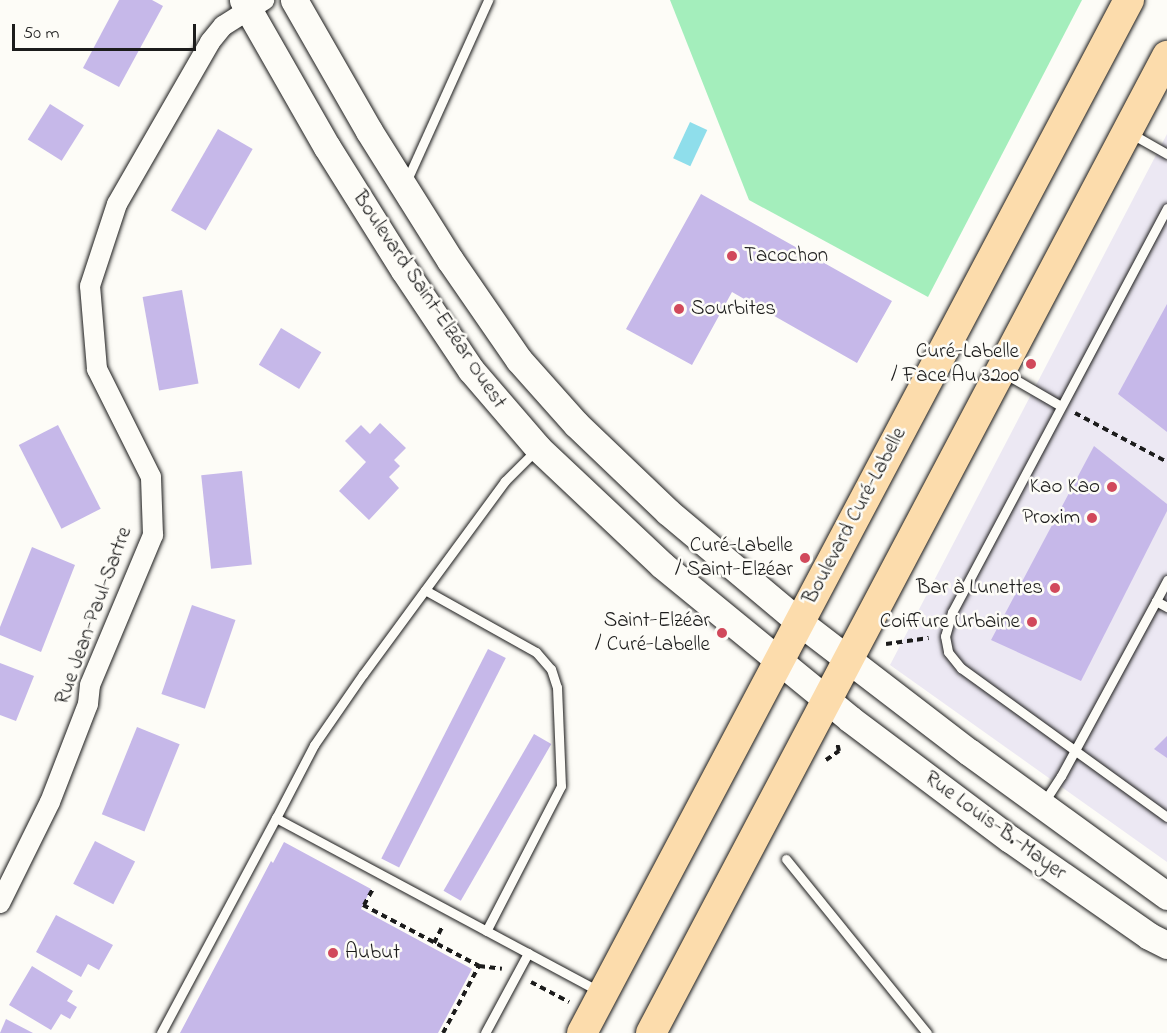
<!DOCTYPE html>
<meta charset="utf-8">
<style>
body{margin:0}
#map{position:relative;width:1167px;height:1033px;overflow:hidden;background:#fdfcf7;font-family:"Indie Flower",sans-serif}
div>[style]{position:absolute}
.built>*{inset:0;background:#ece8f3}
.green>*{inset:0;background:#a4eebc}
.water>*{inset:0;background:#8fdeeb;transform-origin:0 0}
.building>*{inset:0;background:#c6b8e9;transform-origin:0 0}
.path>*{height:4px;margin-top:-2px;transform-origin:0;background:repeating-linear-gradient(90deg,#1c1c1c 0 6px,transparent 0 10.5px)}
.roads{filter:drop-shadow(0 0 2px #1c1c1c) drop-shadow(0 0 2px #1c1c1c)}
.lane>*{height:9px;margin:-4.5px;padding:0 4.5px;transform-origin:4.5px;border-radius:4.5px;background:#fdfcf7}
.street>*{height:20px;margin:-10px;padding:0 10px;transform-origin:10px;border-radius:10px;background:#fdfcf7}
.secondary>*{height:27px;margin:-13.5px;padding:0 13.5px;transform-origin:13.5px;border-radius:13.5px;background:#fdfcf7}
.primary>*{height:30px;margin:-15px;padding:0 15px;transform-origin:15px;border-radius:15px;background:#fcdcac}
.dots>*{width:16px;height:16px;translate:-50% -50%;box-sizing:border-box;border:3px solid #fdfcf7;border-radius:50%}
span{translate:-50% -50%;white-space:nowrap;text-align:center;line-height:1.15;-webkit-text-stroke:5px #fdfcf7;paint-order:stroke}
.poi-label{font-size:21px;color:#1c1c1c}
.left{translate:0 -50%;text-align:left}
.right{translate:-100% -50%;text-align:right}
.street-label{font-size:21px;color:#1c1c1c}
.scale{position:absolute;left:12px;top:24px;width:184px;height:27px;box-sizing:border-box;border:3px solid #1c1c1c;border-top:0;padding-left:8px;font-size:18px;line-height:21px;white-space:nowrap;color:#1c1c1c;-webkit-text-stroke:4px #fdfcf7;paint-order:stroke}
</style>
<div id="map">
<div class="built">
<div style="clip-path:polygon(1167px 134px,1167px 862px,890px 665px)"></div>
</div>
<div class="green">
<div style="clip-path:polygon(670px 0,1082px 0,928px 297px,749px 200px)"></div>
</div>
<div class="water">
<div style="left:690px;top:122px;width:19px;height:40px;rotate:25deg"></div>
</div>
<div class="building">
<div style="clip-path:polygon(119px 0,152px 0,163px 6px,119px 87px,83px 68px)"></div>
<div style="left:50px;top:104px;width:40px;height:42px;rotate:32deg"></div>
<div style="left:218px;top:129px;width:40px;height:94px;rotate:30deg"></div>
<div style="clip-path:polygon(701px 194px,892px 301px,857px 363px,732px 292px,692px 365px,626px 329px)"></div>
<div style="left:182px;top:290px;width:95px;height:40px;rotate:80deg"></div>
<div style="clip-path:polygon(1167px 304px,1167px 432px,1118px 394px)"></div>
<div style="left:281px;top:328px;width:47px;height:43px;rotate:31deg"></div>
<div style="clip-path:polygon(380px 423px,406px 448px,394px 460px,400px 466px,389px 477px,399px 488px,369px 520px,339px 491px,366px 462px,345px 441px,361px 425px,370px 434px)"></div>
<div style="left:58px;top:425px;width:94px;height:44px;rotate:63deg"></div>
<div style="clip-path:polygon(1094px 446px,1167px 504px,1167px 511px,1081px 681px,991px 640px)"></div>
<div style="left:242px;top:471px;width:94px;height:41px;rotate:84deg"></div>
<div style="clip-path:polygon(32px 547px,75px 565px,41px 652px,0 635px,0 627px)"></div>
<div style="left:192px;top:605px;width:46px;height:94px;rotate:19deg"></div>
<div style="left:488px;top:649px;width:20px;height:235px;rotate:27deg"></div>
<div style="clip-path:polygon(0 663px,34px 676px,16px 721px,0 715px)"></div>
<div style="left:137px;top:727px;width:46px;height:94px;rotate:22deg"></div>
<div style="left:534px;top:734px;width:20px;height:181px;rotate:30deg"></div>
<div style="clip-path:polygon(1167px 736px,1167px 758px,1154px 749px)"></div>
<div style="left:95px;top:841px;width:45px;height:48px;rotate:27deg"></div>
<div style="clip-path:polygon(284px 842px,371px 889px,361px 909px,472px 969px,438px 1033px,180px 1033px,271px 861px,273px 863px)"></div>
<div style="clip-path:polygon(56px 915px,113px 945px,99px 970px,88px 964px,81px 977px,36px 952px)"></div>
<div style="clip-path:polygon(32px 966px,73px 991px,67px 1001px,77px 1007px,70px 1019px,61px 1014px,51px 1030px,9px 1005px)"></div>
<div style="clip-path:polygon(6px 1019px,33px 1033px,0 1033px)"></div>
</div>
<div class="path">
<div style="left:1075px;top:413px;width:104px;rotate:28deg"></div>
<div style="left:886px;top:644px;width:43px;rotate:-7.9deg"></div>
<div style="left:826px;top:760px;width:16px;rotate:-35deg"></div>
<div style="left:839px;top:751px;width:9px;rotate:-103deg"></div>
<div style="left:363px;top:905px;width:131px;rotate:27.7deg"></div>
<div style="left:479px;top:966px;width:23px;rotate:7deg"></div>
<div style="left:364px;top:905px;width:18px;rotate:-61deg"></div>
<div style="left:434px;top:943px;width:20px;rotate:-63deg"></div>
<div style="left:531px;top:982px;width:43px;rotate:27.8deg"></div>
<div style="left:443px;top:1033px;width:76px;rotate:-61.8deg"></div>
</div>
<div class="roads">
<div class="lane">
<div style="left:1130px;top:133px;width:43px;rotate:29.6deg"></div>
<div style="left:406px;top:182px;width:200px;rotate:-65.7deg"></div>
<div style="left:1167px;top:208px;width:458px;rotate:118deg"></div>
<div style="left:952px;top:612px;width:25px;rotate:106deg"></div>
<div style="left:945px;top:636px;width:16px;rotate:79deg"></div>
<div style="left:948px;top:652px;width:21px;rotate:51deg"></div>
<div style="left:961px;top:668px;width:254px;rotate:35.9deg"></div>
<div style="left:1004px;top:373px;width:66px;rotate:30.1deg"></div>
<div style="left:536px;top:450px;width:44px;rotate:135deg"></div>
<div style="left:505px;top:481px;width:240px;rotate:126.3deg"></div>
<div style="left:363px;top:674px;width:86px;rotate:124.6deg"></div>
<div style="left:314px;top:745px;width:82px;rotate:117.5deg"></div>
<div style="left:276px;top:818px;width:369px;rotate:28.2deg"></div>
<div style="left:425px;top:590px;width:127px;rotate:29.2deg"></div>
<div style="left:536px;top:652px;width:23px;rotate:49deg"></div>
<div style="left:551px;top:669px;width:19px;rotate:72deg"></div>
<div style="left:557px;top:687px;width:99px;rotate:87.7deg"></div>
<div style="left:561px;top:786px;width:163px;rotate:117.3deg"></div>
<div style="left:1156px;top:601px;width:24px;rotate:-62deg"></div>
<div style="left:1044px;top:802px;width:31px;rotate:-57deg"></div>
<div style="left:1061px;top:776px;width:199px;rotate:-61.5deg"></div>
<div style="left:1156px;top:601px;width:13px;rotate:29deg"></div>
<div style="left:786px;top:859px;width:224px;rotate:51deg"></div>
<div style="left:161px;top:1033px;width:244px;rotate:-61.9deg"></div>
<div style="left:485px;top:1033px;width:91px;rotate:-61.7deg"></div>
</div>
<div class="street">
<div style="left:0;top:903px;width:113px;rotate:-63.7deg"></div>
<div style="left:50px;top:802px;width:105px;rotate:-68.8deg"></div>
<div style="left:88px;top:704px;width:19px;rotate:-84deg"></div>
<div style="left:90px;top:685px;width:163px;rotate:-67.2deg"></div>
<div style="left:153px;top:535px;width:58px;rotate:-92deg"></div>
<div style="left:151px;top:477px;width:121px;rotate:-116.6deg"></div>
<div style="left:97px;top:369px;width:83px;rotate:-94.8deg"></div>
<div style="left:90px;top:286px;width:86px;rotate:-71.8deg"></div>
<div style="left:117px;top:204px;width:187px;rotate:-60.1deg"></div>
<div style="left:210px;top:42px;width:21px;rotate:-51deg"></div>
<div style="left:223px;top:26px;width:49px;rotate:-32.4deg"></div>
</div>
<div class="secondary">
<div style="left:243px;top:0;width:169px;rotate:60.3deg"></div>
<div style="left:327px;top:147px;width:145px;rotate:58deg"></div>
<div style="left:404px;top:270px;width:120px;rotate:56.2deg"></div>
<div style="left:471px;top:370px;width:103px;rotate:49.3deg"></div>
<div style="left:538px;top:448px;width:170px;rotate:43.3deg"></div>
<div style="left:662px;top:565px;width:243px;rotate:39.3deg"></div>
<div style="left:850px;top:719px;width:200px;rotate:36.9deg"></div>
<div style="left:1010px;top:839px;width:169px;rotate:34.9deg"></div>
<div style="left:1149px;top:936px;width:20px;rotate:27deg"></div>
<div style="left:294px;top:0;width:151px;rotate:60.2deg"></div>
<div style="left:369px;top:131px;width:152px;rotate:57.9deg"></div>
<div style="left:450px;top:260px;width:121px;rotate:55.4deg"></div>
<div style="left:519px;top:360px;width:86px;rotate:48.3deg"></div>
<div style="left:576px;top:424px;width:127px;rotate:43.7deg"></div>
<div style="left:668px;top:512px;width:170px;rotate:40deg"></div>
<div style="left:798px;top:621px;width:215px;rotate:37.5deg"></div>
<div style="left:969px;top:752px;width:245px;rotate:36deg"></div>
</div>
<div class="primary">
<div style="left:582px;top:1033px;width:1169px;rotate:-62.1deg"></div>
<div style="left:651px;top:1033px;width:1105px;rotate:-62.16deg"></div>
</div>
</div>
<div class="dots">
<div style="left:732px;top:256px;background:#d1495b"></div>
<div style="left:679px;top:309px;background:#d1495b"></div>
<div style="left:1031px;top:364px;background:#d1495b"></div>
<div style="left:1112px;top:487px;background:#d1495b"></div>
<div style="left:1092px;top:518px;background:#d1495b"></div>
<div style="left:805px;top:558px;background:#d1495b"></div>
<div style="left:1055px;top:588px;background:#d1495b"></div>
<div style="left:1032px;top:622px;background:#d1495b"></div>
<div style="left:722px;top:633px;background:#d1495b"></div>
<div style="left:333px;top:953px;background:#d1495b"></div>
</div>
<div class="poi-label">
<span class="left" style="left:744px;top:256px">Tacochon</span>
<span class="left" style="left:691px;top:309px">Sourbites</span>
<span class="right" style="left:1019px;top:364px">Curé-Labelle<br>/ Face Au 3200</span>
<span class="right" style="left:1100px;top:487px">Kao Kao</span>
<span class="right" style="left:1080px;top:518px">Proxim</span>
<span class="right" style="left:793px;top:558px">Curé-Labelle<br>/ Saint-Elzéar</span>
<span class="right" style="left:1043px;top:588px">Bar à Lunettes</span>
<span class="right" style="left:710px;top:633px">Saint-Elzéar<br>/ Curé-Labelle</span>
<span class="right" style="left:1020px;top:622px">Coiffure Urbaine</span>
<span class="left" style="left:345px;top:953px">Aubut</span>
</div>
<div class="street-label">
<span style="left:429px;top:300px;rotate:56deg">Boulevard Saint-Elzéar Ouest</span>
<span style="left:855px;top:516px;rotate:-62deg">Boulevard Curé-Labelle</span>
<span style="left:94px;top:616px;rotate:-70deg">Rue Jean-Paul-Sartre</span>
<span style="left:995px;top:826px;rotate:36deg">Rue Louis-B.-Mayer</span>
</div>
<div class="scale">50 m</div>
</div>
